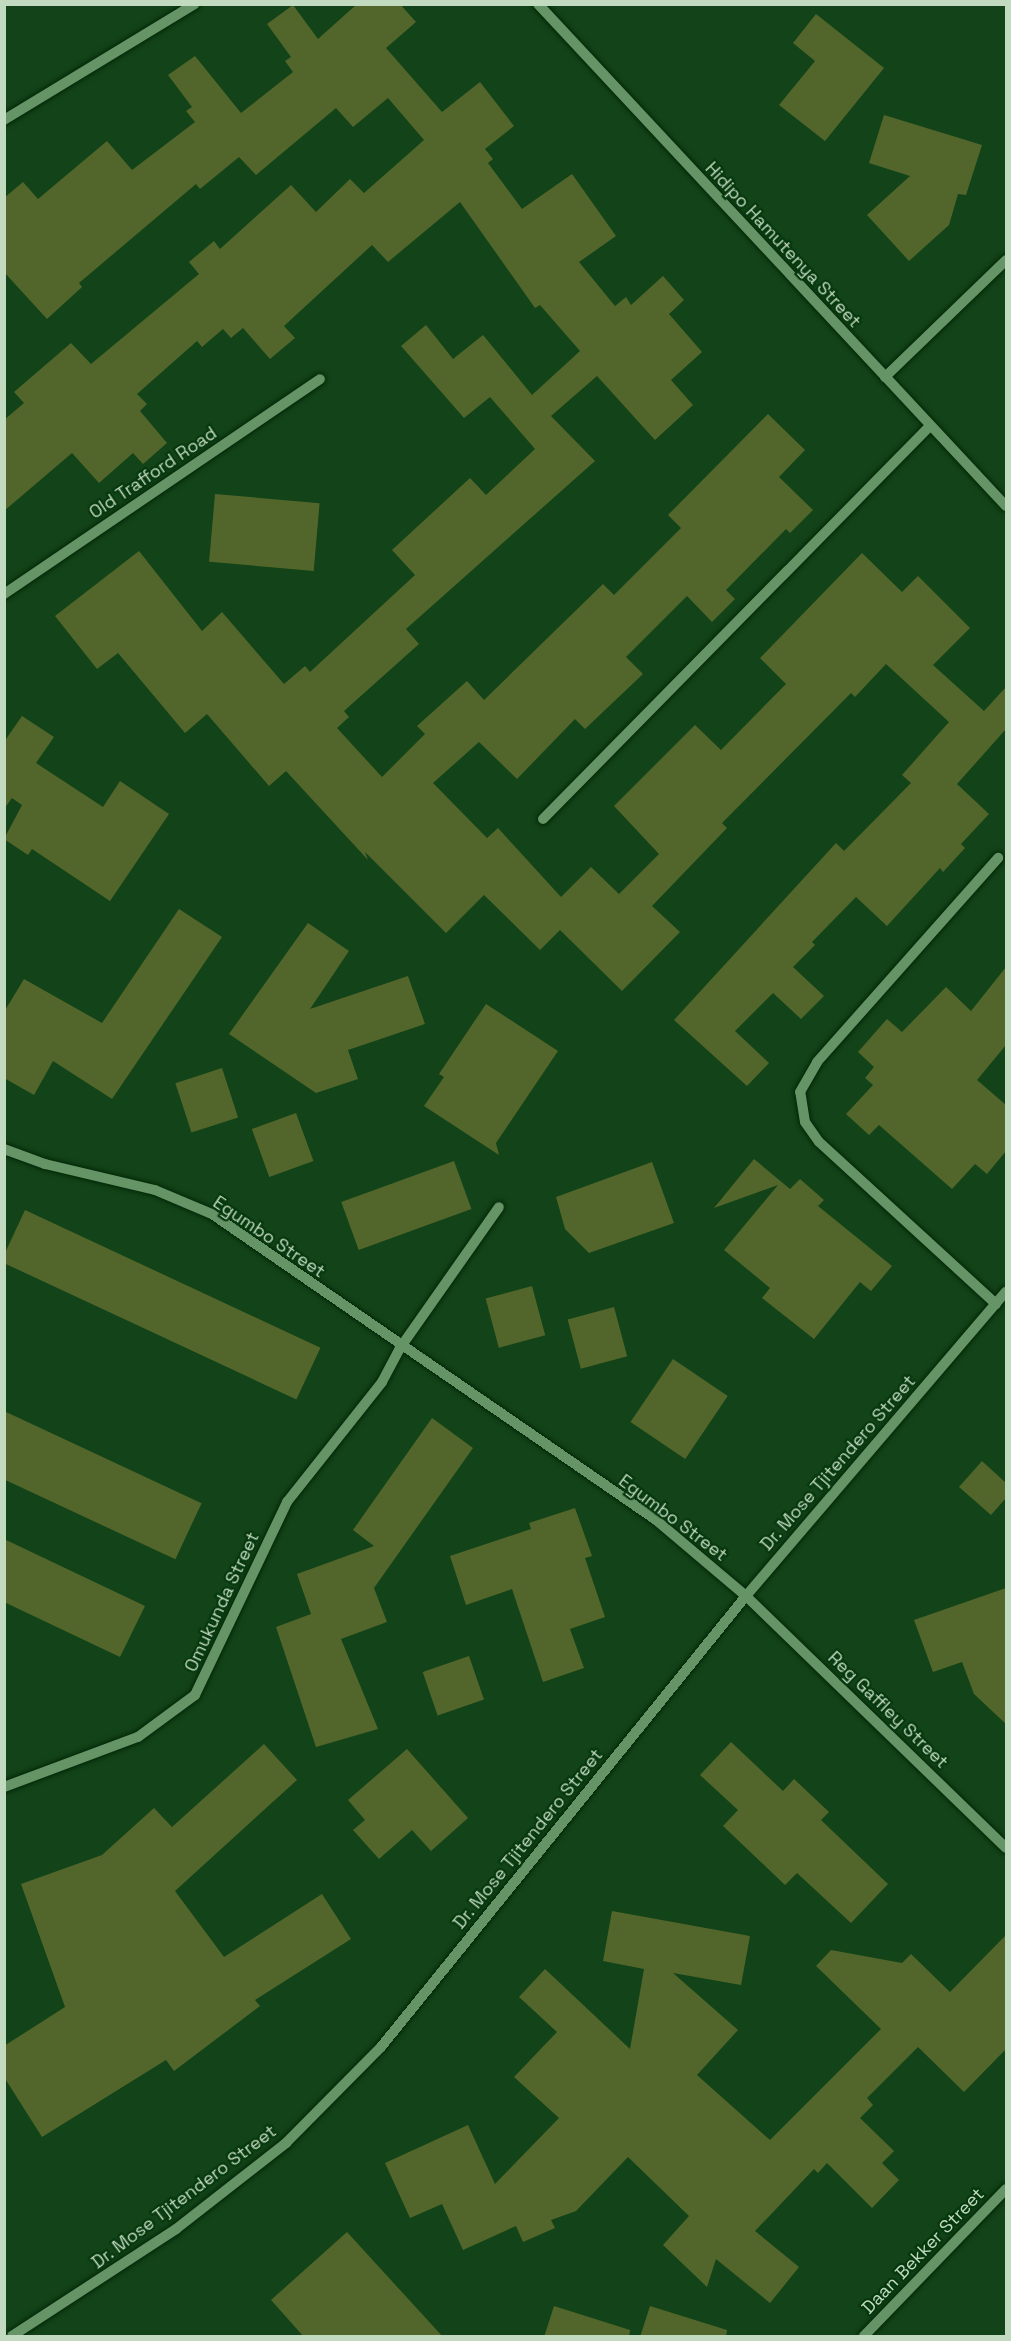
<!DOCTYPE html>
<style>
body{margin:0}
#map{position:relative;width:1011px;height:2341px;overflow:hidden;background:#134318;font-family:"Space Grotesk",sans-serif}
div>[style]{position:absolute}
.building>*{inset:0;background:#52662b;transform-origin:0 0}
.roads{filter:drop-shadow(0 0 2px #032707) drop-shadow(0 0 2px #032707)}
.minor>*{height:10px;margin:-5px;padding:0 5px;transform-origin:5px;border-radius:5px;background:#659566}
span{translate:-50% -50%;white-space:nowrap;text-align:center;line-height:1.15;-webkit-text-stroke:4.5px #06380d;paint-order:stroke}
.street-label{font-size:18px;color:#c1dac0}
.frame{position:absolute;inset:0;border:6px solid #c1dac0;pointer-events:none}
</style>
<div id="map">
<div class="building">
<div style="clip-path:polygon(357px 4px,400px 4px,416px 22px,386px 48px,442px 112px,480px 82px,514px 126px,485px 149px,493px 159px,488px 163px,522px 209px,572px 174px,616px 236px,579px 262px,615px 306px,626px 297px,631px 305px,663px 276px,684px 300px,669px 314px,702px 352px,671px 380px,693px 405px,655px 440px,597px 376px,551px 416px,595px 461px,406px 629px,419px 644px,344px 711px,349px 717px,337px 728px,382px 777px,425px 734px,417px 726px,467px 681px,484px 700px,603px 584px,614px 595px,681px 528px,668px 515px,768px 414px,805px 450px,779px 477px,813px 510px,790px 533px,786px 529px,726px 590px,735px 599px,712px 622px,687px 596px,626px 657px,643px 674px,585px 729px,575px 719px,517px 779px,479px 742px,433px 783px,487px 838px,498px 828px,561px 897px,591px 867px,619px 894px,659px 854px,614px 806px,695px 725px,721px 750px,786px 684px,760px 658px,862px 553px,902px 592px,918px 576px,970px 628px,933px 665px,984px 711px,1006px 687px,1006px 729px,957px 784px,989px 814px,961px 844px,965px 848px,943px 872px,940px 868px,887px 926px,856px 897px,812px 942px,815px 945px,793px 967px,824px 996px,801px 1019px,773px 993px,735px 1031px,769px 1063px,747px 1086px,674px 1020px,836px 843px,844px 851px,911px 783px,902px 775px,949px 722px,886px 664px,855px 697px,851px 693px,722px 823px,727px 828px,652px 906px,680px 932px,622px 991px,560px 930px,540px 950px,484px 895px,446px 933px,365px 852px,368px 860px,286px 771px,269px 786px,207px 714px,185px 733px,118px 653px,97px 669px,55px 616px,139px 551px,202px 631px,222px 612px,284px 684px,305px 666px,310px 672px,415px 575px,392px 550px,470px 478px,486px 495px,535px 449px,490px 397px,464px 418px,401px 346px,426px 325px,453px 359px,483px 335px,532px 395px,580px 351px,540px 305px,535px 308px,460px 202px,388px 262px,372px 245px,284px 326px,295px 338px,270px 359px,243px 328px,231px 338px,223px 329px,202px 347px,197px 341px,137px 394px,147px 404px,140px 411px,167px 443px,143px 464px,133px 453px,99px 483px,72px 453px,4px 511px,4px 420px,24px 403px,14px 392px,71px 343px,91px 364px,199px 274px,189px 262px,214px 241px,220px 249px,291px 185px,316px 212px,350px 179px,364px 193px,424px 140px,388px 98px,353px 127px,336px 108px,256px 175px,239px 157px,200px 189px,196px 184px,79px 283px,82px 287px,47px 319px,4px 272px,4px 198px,23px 182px,38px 199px,107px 141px,132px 170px,195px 122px,186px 111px,192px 107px,168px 75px,195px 56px,241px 113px,293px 72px,285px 61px,291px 57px,267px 24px,293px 5px,318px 39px)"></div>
<div style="clip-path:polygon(816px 14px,884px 68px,825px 141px,779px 105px,815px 61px,793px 43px)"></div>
<div style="clip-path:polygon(884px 115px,982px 145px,966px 195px,958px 194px,949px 225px,909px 261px,867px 215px,910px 176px,869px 163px)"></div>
<div style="left:215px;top:494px;width:105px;height:68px;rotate:5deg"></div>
<div style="clip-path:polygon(22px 716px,54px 737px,36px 763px,103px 807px,120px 781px,169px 814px,110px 901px,32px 849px,28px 855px,4px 839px,22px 805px,12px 798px,4px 809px,4px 742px)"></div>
<div style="clip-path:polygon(179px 909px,222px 937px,112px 1099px,53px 1061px,34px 1095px,4px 1078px,4px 1012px,24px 979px,102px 1023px)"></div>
<div style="clip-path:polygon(308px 923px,349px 951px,310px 1009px,408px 976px,425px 1024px,348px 1050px,358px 1079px,316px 1093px,229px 1034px)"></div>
<div style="clip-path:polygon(1006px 967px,1006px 1045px,977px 1080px,1006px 1105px,1006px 1151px,987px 1174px,975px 1164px,952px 1189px,879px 1125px,869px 1135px,846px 1114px,873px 1085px,865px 1078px,874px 1067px,858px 1052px,887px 1019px,902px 1032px,946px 987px,971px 1011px)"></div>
<div style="clip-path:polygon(486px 1004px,558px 1051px,496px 1143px,499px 1155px,424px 1106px,444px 1077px,439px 1074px)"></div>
<div style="left:222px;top:1068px;width:52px;height:49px;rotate:72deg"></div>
<div style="left:296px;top:1113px;width:51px;height:47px;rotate:70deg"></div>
<div style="clip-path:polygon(754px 1159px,790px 1189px,800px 1179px,824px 1200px,818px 1206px,892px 1266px,871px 1291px,860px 1282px,814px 1339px,762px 1298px,770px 1288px,724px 1250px,778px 1185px,714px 1208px)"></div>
<div style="left:454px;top:1161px;width:51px;height:120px;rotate:70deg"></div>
<div style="clip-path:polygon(652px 1162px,674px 1223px,589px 1253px,565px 1229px,556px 1197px)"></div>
<div style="left:25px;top:1210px;width:326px;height:57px;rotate:25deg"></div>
<div style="left:532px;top:1286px;width:51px;height:48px;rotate:75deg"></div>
<div style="left:614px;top:1307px;width:51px;height:48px;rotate:75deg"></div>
<div style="left:673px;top:1359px;width:66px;height:76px;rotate:34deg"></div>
<div style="left:4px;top:1411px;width:218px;height:62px;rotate:25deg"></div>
<div style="clip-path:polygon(432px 1418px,473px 1448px,374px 1588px,387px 1622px,341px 1639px,378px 1729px,316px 1747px,276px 1627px,311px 1614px,297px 1574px,374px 1546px,353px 1530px)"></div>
<div style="clip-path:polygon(982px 1461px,1006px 1483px,1006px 1498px,991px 1515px,959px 1487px)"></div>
<div style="clip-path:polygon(575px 1508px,592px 1556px,585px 1558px,605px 1617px,570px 1629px,584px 1668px,543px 1682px,512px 1589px,466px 1605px,450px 1556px,531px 1529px,529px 1523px)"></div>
<div style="clip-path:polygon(4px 1539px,145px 1606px,120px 1657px,4px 1602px)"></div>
<div style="clip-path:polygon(1006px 1588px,1006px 1724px,974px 1694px,962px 1662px,933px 1672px,914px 1620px)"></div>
<div style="left:469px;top:1656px;width:46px;height:49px;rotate:71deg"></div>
<div style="clip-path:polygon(731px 1742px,783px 1791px,794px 1779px,829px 1812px,821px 1820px,888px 1884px,851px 1923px,797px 1873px,785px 1885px,723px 1826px,738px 1810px,700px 1775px)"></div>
<div style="clip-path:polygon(264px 1744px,297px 1780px,175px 1891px,224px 1957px,322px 1894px,351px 1939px,255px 2000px,260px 2006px,174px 2071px,166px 2060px,42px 2137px,4px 2077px,4px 2046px,65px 2007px,21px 1884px,102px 1855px,154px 1808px,172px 1827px)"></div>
<div style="clip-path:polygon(407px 1749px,468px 1818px,431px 1851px,412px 1830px,379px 1859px,353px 1830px,365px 1820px,348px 1800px)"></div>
<div style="clip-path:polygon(612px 1911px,750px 1936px,741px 1985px,673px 1973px,738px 2030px,697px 2075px,770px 2140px,881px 2029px,816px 1966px,831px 1950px,902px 1963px,911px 1954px,950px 1992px,1006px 1935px,1006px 2049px,964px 2092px,918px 2047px,867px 2098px,873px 2105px,860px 2118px,894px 2151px,882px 2163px,899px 2180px,872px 2208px,827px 2163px,818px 2173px,814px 2169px,755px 2231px,799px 2267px,770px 2303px,716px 2259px,707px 2287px,663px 2245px,689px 2216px,628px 2157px,576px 2211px,551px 2220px,555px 2228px,523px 2242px,516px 2226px,463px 2250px,442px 2204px,410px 2218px,385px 2163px,468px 2125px,495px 2184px,559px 2118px,514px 2077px,557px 2032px,519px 1997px,545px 1969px,630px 2049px,644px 1969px,603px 1961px)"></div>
<div style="clip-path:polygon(347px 2232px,443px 2337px,304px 2337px,271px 2300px)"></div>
<div style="clip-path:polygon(554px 2306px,630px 2330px,629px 2337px,544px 2337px)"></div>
<div style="clip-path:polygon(650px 2306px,727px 2330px,726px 2337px,640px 2337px)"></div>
</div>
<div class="roads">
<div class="minor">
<div style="left:538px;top:4px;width:686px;rotate:47.01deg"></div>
<div style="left:4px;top:120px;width:223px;rotate:-31.3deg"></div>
<div style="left:885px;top:377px;width:168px;rotate:-44deg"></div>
<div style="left:4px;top:594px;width:382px;rotate:-34.2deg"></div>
<div style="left:543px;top:819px;width:550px;rotate:-45.44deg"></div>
<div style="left:4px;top:1149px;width:44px;rotate:20.1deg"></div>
<div style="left:45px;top:1164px;width:113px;rotate:13.3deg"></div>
<div style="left:155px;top:1190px;width:62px;rotate:22.8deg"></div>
<div style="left:212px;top:1214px;width:539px;rotate:34.57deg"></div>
<div style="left:656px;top:1520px;width:118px;rotate:40.2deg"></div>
<div style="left:746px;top:1596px;width:362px;rotate:44.1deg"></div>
<div style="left:996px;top:1304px;width:240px;rotate:-137.5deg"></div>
<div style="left:819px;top:1142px;width:24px;rotate:-125deg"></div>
<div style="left:805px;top:1122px;width:30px;rotate:-99deg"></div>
<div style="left:800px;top:1092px;width:34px;rotate:-60deg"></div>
<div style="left:817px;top:1062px;width:273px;rotate:-48.4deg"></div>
<div style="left:4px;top:1787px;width:143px;rotate:-20.5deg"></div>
<div style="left:138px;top:1737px;width:71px;rotate:-36.4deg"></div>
<div style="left:195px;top:1695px;width:214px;rotate:-64.5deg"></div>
<div style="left:287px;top:1502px;width:153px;rotate:-51.6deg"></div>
<div style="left:382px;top:1382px;width:38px;rotate:-62deg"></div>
<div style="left:400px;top:1348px;width:172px;rotate:-54.9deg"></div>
<div style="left:12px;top:2336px;width:196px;rotate:-33.1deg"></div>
<div style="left:176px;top:2229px;width:140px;rotate:-38deg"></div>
<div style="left:286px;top:2143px;width:135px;rotate:-45.3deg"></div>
<div style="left:381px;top:2047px;width:580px;rotate:-51.02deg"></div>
<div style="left:746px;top:1596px;width:400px;rotate:-49.5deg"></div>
<div style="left:864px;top:2336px;width:204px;rotate:-46deg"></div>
</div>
</div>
<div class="street-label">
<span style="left:783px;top:245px;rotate:47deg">Hidipo Hamutenya Street</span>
<span style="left:153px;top:473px;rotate:-34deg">Old Trafford Road</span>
<span style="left:269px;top:1237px;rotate:34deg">Egumbo Street</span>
<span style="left:838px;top:1463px;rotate:-49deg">Dr. Mose Tjitendero Street</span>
<span style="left:673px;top:1518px;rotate:37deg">Egumbo Street</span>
<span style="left:222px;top:1602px;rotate:-65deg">Omukunda Street</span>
<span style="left:888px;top:1710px;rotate:44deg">Reg Gaffley Street</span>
<span style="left:528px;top:1839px;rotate:-51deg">Dr. Mose Tjitendero Street</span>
<span style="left:184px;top:2197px;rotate:-37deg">Dr. Mose Tjitendero Street</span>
<span style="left:923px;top:2251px;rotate:-46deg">Daan Bekker Street</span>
</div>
<div class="frame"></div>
</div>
